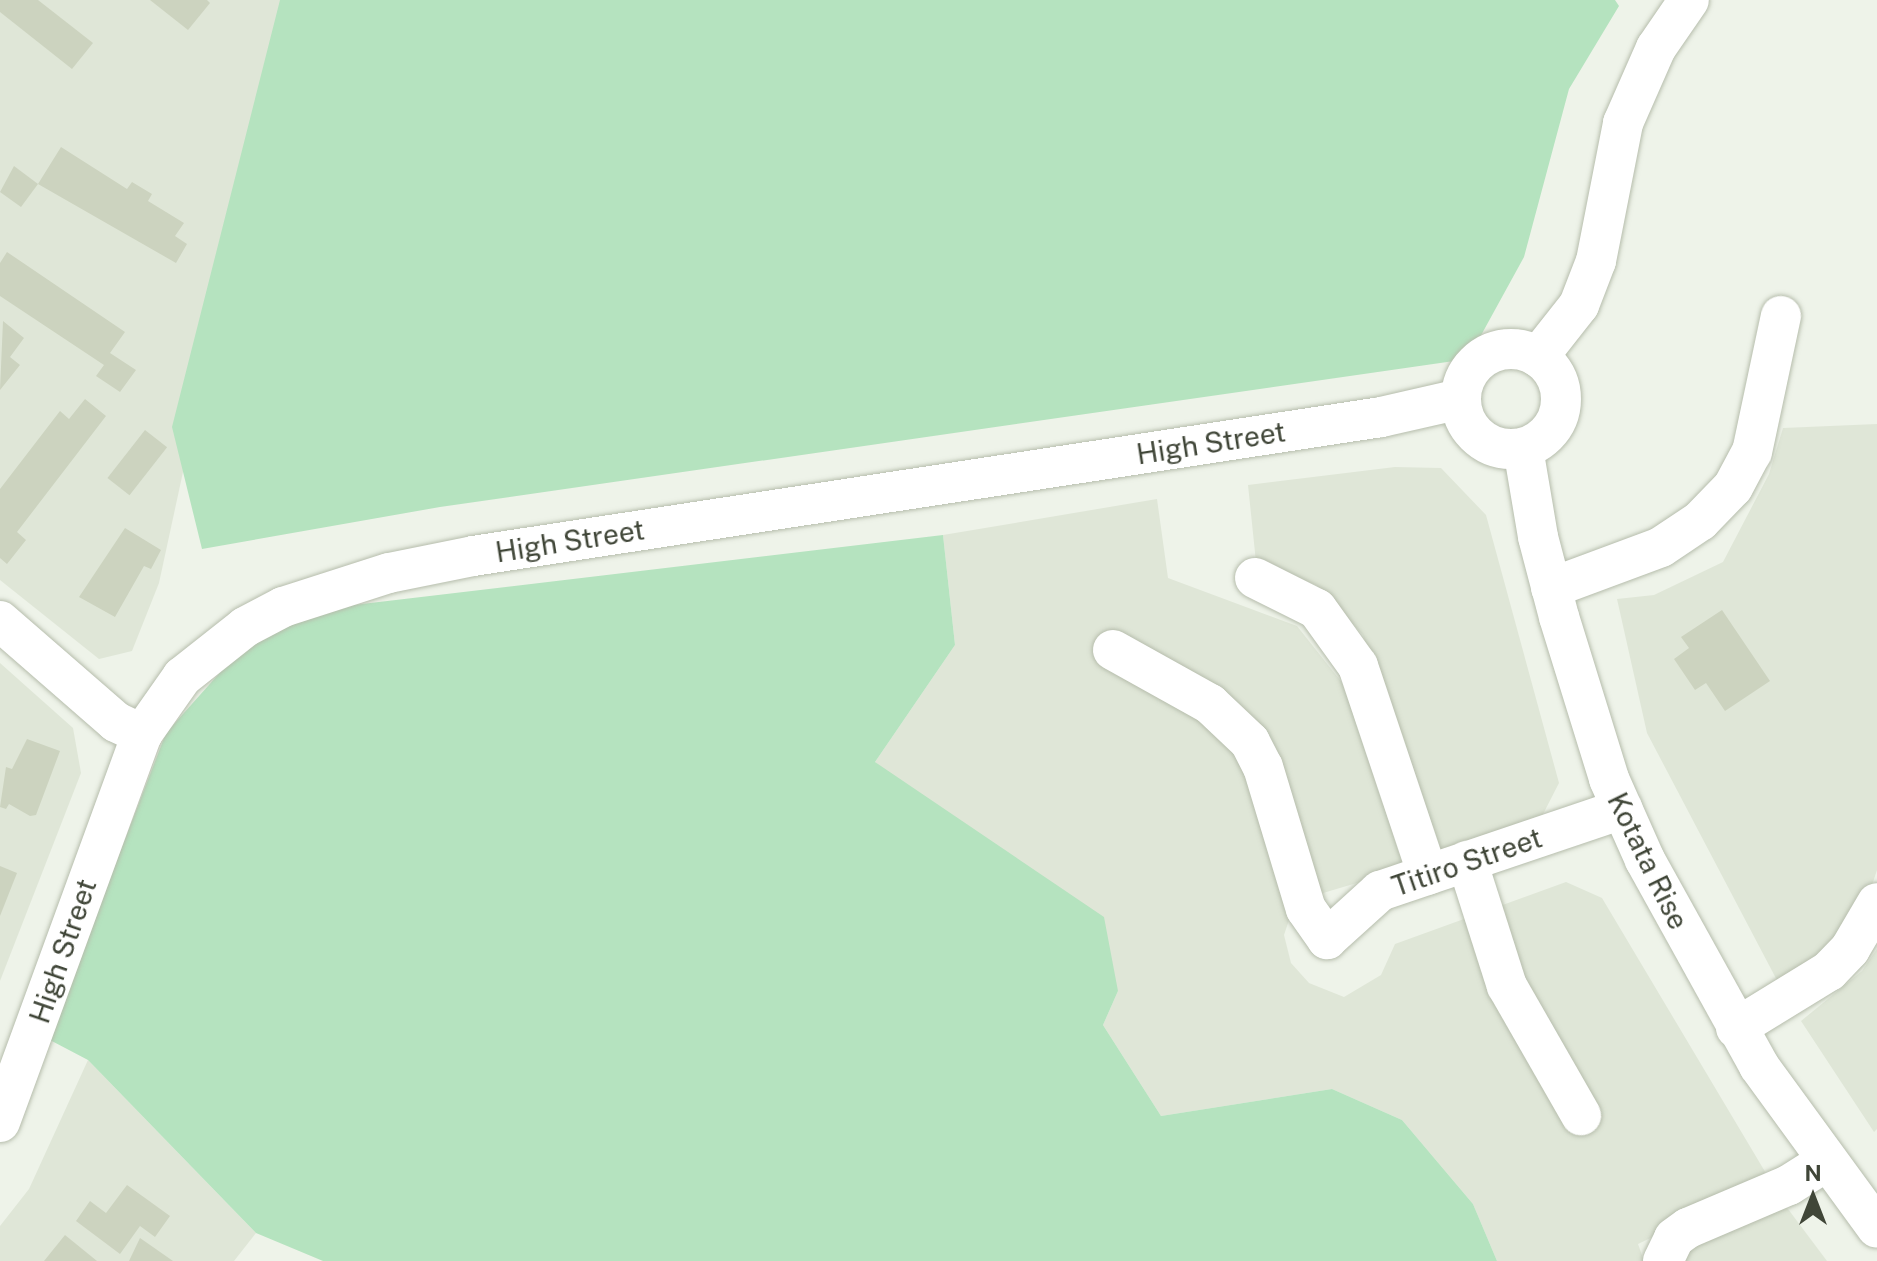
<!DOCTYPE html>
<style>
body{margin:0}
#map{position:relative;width:1877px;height:1261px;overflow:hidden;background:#eef3e9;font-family:"Public Sans",sans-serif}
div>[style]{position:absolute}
.residential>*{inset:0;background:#dfe6d7}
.green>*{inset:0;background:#b5e3bf}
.building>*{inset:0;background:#ccd3bf;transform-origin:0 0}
.roads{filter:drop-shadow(0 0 2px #b6bdac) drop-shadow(0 0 2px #b6bdac)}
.minor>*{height:40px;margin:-20px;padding:0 20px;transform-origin:20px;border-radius:20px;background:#fff}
.minor>.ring{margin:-20px;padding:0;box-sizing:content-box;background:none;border:40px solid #fff;border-radius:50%}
span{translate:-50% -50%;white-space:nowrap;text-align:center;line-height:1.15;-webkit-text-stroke:6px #fff;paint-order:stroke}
.street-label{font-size:28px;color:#404638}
.north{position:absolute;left:1773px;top:1157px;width:80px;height:80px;-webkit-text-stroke:6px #fff;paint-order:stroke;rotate:0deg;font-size:22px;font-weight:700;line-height:32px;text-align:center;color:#404638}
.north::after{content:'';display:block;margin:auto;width:28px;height:36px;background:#404638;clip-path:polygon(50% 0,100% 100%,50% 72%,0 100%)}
</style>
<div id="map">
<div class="residential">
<div style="clip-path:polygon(0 0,285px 0,159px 583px,132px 651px,99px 659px,0 580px)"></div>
<div style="clip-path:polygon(1877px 424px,1877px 870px,1862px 915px,1827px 961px,1780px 986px,1647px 733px,1617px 599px,1654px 595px,1723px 562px,1769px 474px,1783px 428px)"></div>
<div style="clip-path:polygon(1395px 467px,1441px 468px,1486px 515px,1559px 783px,1540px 820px,1434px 856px,1363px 635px,1316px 585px,1256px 562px,1248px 485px)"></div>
<div style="clip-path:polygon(1157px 499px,1168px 578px,1297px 626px,1347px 689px,1404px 869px,1323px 893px,1292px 911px,1284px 935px,1291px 963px,1309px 983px,1344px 997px,1381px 975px,1395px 944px,1566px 882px,1602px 898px,1770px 1180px,1638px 1244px,1644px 1261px,1497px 1261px,1473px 1204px,1402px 1120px,1332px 1089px,1161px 1116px,1103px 1025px,1118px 991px,875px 762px,955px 645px,943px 535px)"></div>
<div style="clip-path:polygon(0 663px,73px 728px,81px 773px,0 981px)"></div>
<div style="clip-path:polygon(1877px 949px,1877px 1129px,1874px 1132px,1801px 1021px,1862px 971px)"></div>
<div style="clip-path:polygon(88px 1060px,256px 1233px,234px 1261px,0 1261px,0 1226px,29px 1189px)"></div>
<div style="clip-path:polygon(1785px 1205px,1827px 1261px,1681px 1261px,1685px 1250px)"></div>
</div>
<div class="green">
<div style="clip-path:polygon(280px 0,1615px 0,1619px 6px,1569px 89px,1524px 257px,1468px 359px,440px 507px,202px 549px,172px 427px)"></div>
<div style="clip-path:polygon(943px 535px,955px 645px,875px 762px,1104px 917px,1118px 991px,1103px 1025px,1161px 1116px,1332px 1089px,1402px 1120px,1473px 1204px,1497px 1261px,323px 1261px,256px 1233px,88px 1060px,48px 1039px,166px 733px,250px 639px,345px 606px)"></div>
</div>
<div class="building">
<div style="clip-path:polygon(0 0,38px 0,93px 43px,72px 69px,0 12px)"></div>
<div style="clip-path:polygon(150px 0,207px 0,210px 3px,188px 30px)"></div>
<div style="clip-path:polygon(61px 147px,127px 189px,132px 182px,152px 194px,148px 201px,184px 223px,175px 236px,187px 244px,176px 263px,38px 184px)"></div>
<div style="clip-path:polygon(14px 166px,38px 184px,21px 207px,0 192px)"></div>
<div style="clip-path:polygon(7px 252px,125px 332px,110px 353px,136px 370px,120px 392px,96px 376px,104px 365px,0 296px,0 263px)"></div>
<div style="clip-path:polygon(3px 321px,24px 338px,10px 357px,20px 365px,0 390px)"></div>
<div style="clip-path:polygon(85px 399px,106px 416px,17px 532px,26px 540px,7px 564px,0 558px,0 489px,60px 411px,69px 419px)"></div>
<div style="left:145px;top:430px;width:28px;height:61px;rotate:38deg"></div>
<div style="clip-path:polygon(125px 528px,161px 550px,151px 569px,144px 566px,115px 617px,79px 597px)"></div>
<div style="clip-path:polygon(1722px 610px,1770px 681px,1725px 711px,1706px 683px,1695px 690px,1674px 659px,1689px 648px,1681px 637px)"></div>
<div style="clip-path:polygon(27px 739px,60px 751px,36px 815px,30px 816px,9px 804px,6px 809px,0 807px,6px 767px,12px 769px)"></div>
<div style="clip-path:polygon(0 866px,17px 873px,0 916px)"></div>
<div style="clip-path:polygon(127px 1185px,170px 1216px,155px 1237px,140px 1226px,120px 1254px,76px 1221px,90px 1201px,106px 1213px)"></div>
<div style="clip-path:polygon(65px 1235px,97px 1261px,44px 1261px)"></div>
<div style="clip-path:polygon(140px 1238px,173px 1261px,129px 1261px)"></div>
</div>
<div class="roads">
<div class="minor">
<div class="ring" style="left:1461px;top:349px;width:60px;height:60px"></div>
<div style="left:1538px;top:357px;width:66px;rotate:-51.7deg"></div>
<div style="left:1579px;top:305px;width:47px;rotate:-68.9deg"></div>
<div style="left:1596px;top:261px;width:141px;rotate:-78.9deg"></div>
<div style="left:1623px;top:123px;width:82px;rotate:-66.3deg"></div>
<div style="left:1656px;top:48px;width:58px;rotate:-55.5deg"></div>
<div style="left:1523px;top:448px;width:90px;rotate:80.4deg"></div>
<div style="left:1538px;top:537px;width:83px;rotate:75.3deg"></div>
<div style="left:1559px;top:617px;width:170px;rotate:72.8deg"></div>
<div style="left:1609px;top:779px;width:89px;rotate:66deg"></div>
<div style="left:1645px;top:860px;width:235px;rotate:61deg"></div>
<div style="left:1759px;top:1066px;width:200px;rotate:53.9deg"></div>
<div style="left:1255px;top:578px;width:69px;rotate:26.6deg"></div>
<div style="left:1317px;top:609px;width:70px;rotate:54.3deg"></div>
<div style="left:1358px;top:666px;width:220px;rotate:71.5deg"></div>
<div style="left:1551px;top:588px;width:117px;rotate:-20.4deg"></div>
<div style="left:1661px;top:547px;width:47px;rotate:-33.7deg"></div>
<div style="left:1700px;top:521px;width:47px;rotate:-45.9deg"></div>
<div style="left:1733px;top:487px;width:40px;rotate:-62deg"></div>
<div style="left:1752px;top:452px;width:139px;rotate:-78deg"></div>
<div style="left:0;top:621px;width:154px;rotate:41deg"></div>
<div style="left:116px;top:722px;width:29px;rotate:25deg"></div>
<div style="left:1113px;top:650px;width:111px;rotate:29.1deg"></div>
<div style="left:1210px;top:704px;width:55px;rotate:43.5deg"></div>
<div style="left:1250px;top:742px;width:28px;rotate:63deg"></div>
<div style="left:1263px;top:767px;width:148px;rotate:73.2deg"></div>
<div style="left:1306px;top:909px;width:37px;rotate:55deg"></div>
<div style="left:1327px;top:939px;width:72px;rotate:-42.2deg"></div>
<div style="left:1380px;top:891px;width:256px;rotate:-18.7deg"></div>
<div style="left:1467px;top:861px;width:131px;rotate:72.3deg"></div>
<div style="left:1507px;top:986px;width:149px;rotate:60.2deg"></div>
<div style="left:1736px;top:1028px;width:109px;rotate:-31.5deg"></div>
<div style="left:1829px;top:971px;width:30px;rotate:-46deg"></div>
<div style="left:1850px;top:949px;width:53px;rotate:-59.6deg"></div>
<div style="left:0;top:1122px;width:413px;rotate:-69.9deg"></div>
<div style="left:142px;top:734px;width:70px;rotate:-54.9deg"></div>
<div style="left:182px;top:677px;width:80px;rotate:-38.4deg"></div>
<div style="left:245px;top:627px;width:43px;rotate:-27.8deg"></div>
<div style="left:283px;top:607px;width:111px;rotate:-17.8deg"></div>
<div style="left:389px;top:573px;width:86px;rotate:-11.4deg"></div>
<div style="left:473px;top:556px;width:919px;rotate:-8.7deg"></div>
<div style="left:1381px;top:417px;width:81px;rotate:-12.8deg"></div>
<div style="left:1663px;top:1261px;width:25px;rotate:-64deg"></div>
<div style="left:1674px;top:1238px;width:17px;rotate:-36deg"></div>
<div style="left:1688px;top:1228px;width:110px;rotate:-23.1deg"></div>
<div style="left:1789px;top:1185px;width:45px;rotate:-32.3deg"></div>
</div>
</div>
<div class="street-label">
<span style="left:1211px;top:443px;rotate:-9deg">High Street</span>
<span style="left:570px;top:541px;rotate:-9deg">High Street</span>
<span style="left:1648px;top:861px;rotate:64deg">Kotata Rise</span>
<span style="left:1467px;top:862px;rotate:-19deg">Titiro Street</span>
<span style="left:63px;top:951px;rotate:-71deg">High Street</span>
</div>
<div class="north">N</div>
</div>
